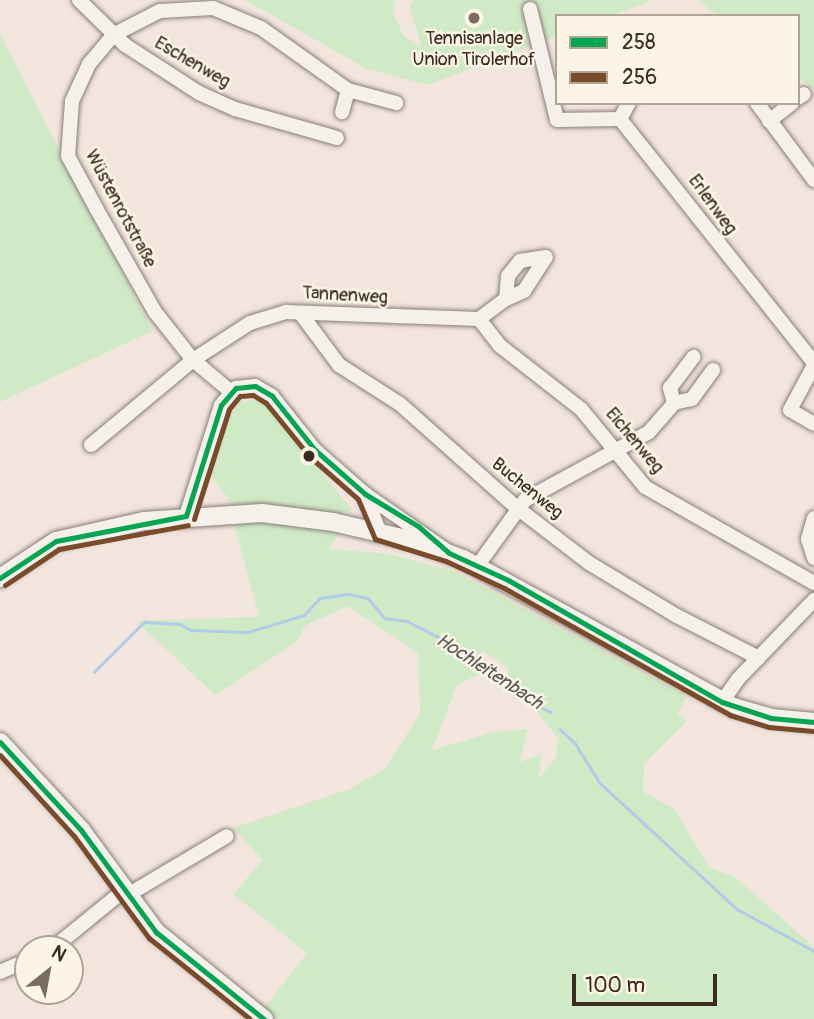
<!DOCTYPE html>
<meta charset="utf-8">
<style>
body{margin:0}
#map{position:relative;width:814px;height:1019px;overflow:hidden;background:#f2e5dd;font-family:Pangolin,sans-serif}
div>[style]{position:absolute}
.green>*{inset:0;background:#d0eac5}
.stream>*{height:2.5px;margin:-1.25px;padding:0 1.25px;transform-origin:1.25px;border-radius:1.25px;background:#b1cce9}
.roads{filter:drop-shadow(0 0 2px #887f79) drop-shadow(0 0 2px #887f79)}
.minor>*{height:14px;margin:-7px;padding:0 7px;transform-origin:7px;border-radius:7px;background:#f5f0ea}
.major>*{height:18px;margin:-9px;padding:0 9px;transform-origin:9px;border-radius:9px;background:#f5f0ea}
.bus-1>*{height:5px;margin:-2.5px;padding:0 2.5px;transform-origin:2.5px;border-radius:2.5px;background:#00a651}
.bus-2>*{height:5px;margin:-2.5px;padding:0 2.5px;transform-origin:2.5px;border-radius:2.5px;background:#7a4b2a}
.dots>*{width:19px;height:19px;translate:-50% -50%;box-sizing:border-box;border:4px solid #fcf5e5;border-radius:50%}
span{translate:-50% -50%;white-space:nowrap;text-align:center;line-height:1.15;-webkit-text-stroke:5px #fcf5e5;paint-order:stroke}
.poi-label{font-size:18px;color:#3b2a1e}
.street-label{font-size:18px;color:#3b2a1e}
.water-label{font-size:19px;color:#56585c;font-style:italic}
.legend{position:absolute;left:555px;top:14px;width:245px;height:91px;box-sizing:border-box;background:#fcf5e5;border:2px solid #afa495;margin:0;padding:9px 12px;list-style:none;font-size:21px;color:#3b2a1e}
.legend li{display:flex;align-items:center;gap:14px;height:35px}
.legend b{width:35px;border:2px solid #afa495}
.north{position:absolute;left:14px;top:935px;width:70px;height:70px;box-sizing:border-box;background:#fcf5e5;border:2px solid #afa495;border-radius:50%;rotate:31deg;font-size:19px;font-weight:700;line-height:28px;text-align:center;color:#3b2a1e}
.north::after{content:'';display:block;margin:auto;width:24px;height:32px;background:#7b6b61;clip-path:polygon(50% 0,100% 100%,50% 72%,0 100%)}
.scale{position:absolute;left:572px;top:974px;width:145px;height:32px;box-sizing:border-box;border:4px solid #3b2a1e;border-top:0;padding-left:9px;font-size:21px;line-height:24px;white-space:nowrap;color:#3b2a1e;-webkit-text-stroke:5px #fcf5e5;paint-order:stroke}
</style>
<div id="map">
<div class="green">
<div style="clip-path:polygon(245px 0,395px 0,393px 12px,403px 35px,422px 48px,409px 6px,414px 0,652px 0,611px 16px,557px 16px,557px 36px,428px 85px,367px 69px)"></div>
<div style="clip-path:polygon(698px 0,814px 0,814px 89px,798px 77px,798px 16px,718px 16px)"></div>
<div style="clip-path:polygon(0 34px,152px 331px,0 402px)"></div>
<div style="clip-path:polygon(263px 399px,352px 510px,336px 515px,233px 505px,210px 474px,230px 404px)"></div>
<div style="clip-path:polygon(evenodd,233px 519px,340px 531px,329px 549px,390px 554px,456px 572px,687px 696px,677px 714px,687px 721px,644px 764px,643px 792px,673px 808px,709px 867px,736px 878px,814px 947px,814px 1019px,277px 1019px,264px 1008px,307px 953px,233px 894px,263px 860px,233px 828px,350px 789px,386px 768px,420px 713px,418px 653px,347px 606px,305px 626px,295px 643px,215px 695px,136px 621px,259px 617px,233px 519px,481px 649px,509px 669px,507px 674px,558px 738px,556px 757px,538px 779px,542px 754px,520px 762px,528px 729px,494px 732px,432px 750px,457px 685px,484px 672px,481px 649px)"></div>
</div>
<div class="stream">
<div style="left:94px;top:672px;width:71px;rotate:-45deg"></div>
<div style="left:144px;top:622px;width:36px;rotate:3deg"></div>
<div style="left:180px;top:624px;width:13px;rotate:29deg"></div>
<div style="left:191px;top:630px;width:57px;rotate:2deg"></div>
<div style="left:248px;top:632px;width:59px;rotate:-16.9deg"></div>
<div style="left:304px;top:615px;width:23px;rotate:-47deg"></div>
<div style="left:320px;top:598px;width:30px;rotate:-8deg"></div>
<div style="left:350px;top:594px;width:18px;rotate:13deg"></div>
<div style="left:368px;top:598px;width:26px;rotate:50deg"></div>
<div style="left:385px;top:618px;width:22px;rotate:8deg"></div>
<div style="left:407px;top:621px;width:39px;rotate:27deg"></div>
<div style="left:442px;top:639px;width:49px;rotate:32.4deg"></div>
<div style="left:483px;top:665px;width:51px;rotate:40.2deg"></div>
<div style="left:522px;top:698px;width:32px;rotate:26deg"></div>
<div style="left:560px;top:729px;width:21px;rotate:43deg"></div>
<div style="left:575px;top:743px;width:47px;rotate:58deg"></div>
<div style="left:600px;top:783px;width:186px;rotate:42.6deg"></div>
<div style="left:737px;top:909px;width:88px;rotate:28.6deg"></div>
</div>
<div class="roads">
<div class="minor">
<div style="left:79px;top:0;width:64px;rotate:44.4deg"></div>
<div style="left:125px;top:45px;width:88px;rotate:33deg"></div>
<div style="left:199px;top:93px;width:39px;rotate:24deg"></div>
<div style="left:235px;top:109px;width:106px;rotate:15.9deg"></div>
<div style="left:530px;top:9px;width:114px;rotate:76.3deg"></div>
<div style="left:557px;top:120px;width:63px;rotate:-0.9deg"></div>
<div style="left:620px;top:119px;width:312px;rotate:51.5deg"></div>
<div style="left:348px;top:90px;width:50px;rotate:15.2deg"></div>
<div style="left:798px;top:98px;width:7px;rotate:-34deg"></div>
<div style="left:757px;top:103px;width:96px;rotate:53.5deg"></div>
<div style="left:620px;top:119px;width:18px;rotate:-61deg"></div>
<div style="left:769px;top:121px;width:29px;rotate:-38deg"></div>
<div style="left:506px;top:299px;width:20px;rotate:-24deg"></div>
<div style="left:524px;top:291px;width:40px;rotate:-57.1deg"></div>
<div style="left:301px;top:314px;width:64px;rotate:53.3deg"></div>
<div style="left:339px;top:365px;width:72px;rotate:32.6deg"></div>
<div style="left:400px;top:404px;width:155px;rotate:41.6deg"></div>
<div style="left:516px;top:507px;width:92px;rotate:37.5deg"></div>
<div style="left:589px;top:563px;width:103px;rotate:31.1deg"></div>
<div style="left:677px;top:616px;width:92px;rotate:27.1deg"></div>
<div style="left:479px;top:319px;width:33px;rotate:52deg"></div>
<div style="left:499px;top:345px;width:104px;rotate:38deg"></div>
<div style="left:581px;top:409px;width:101px;rotate:50.6deg"></div>
<div style="left:645px;top:487px;width:194px;rotate:29.6deg"></div>
<div style="left:814px;top:365px;width:51px;rotate:118.1deg"></div>
<div style="left:790px;top:410px;width:28px;rotate:30deg"></div>
<div style="left:230px;top:391px;width:48px;rotate:-140deg"></div>
<div style="left:193px;top:360px;width:61px;rotate:-128.4deg"></div>
<div style="left:155px;top:312px;width:120px;rotate:-119.6deg"></div>
<div style="left:96px;top:208px;width:59px;rotate:-118.3deg"></div>
<div style="left:68px;top:156px;width:55px;rotate:-85.8deg"></div>
<div style="left:72px;top:101px;width:41px;rotate:-65.3deg"></div>
<div style="left:89px;top:64px;width:38px;rotate:-50deg"></div>
<div style="left:113px;top:35px;width:53px;rotate:-27.1deg"></div>
<div style="left:160px;top:11px;width:53px;rotate:-3.2deg"></div>
<div style="left:213px;top:8px;width:52px;rotate:22.6deg"></div>
<div style="left:261px;top:28px;width:107px;rotate:35.5deg"></div>
<div style="left:348px;top:90px;width:23px;rotate:105deg"></div>
<div style="left:674px;top:403px;width:18px;rotate:-13deg"></div>
<div style="left:692px;top:399px;width:36px;rotate:-54deg"></div>
<div style="left:91px;top:445px;width:133px;rotate:-39.8deg"></div>
<div style="left:193px;top:360px;width:68px;rotate:-33deg"></div>
<div style="left:250px;top:323px;width:38px;rotate:-17deg"></div>
<div style="left:286px;top:312px;width:193px;rotate:2.1deg"></div>
<div style="left:479px;top:319px;width:34px;rotate:-37deg"></div>
<div style="left:506px;top:299px;width:23px;rotate:-85deg"></div>
<div style="left:508px;top:276px;width:19px;rotate:-51deg"></div>
<div style="left:520px;top:261px;width:26px;rotate:-9deg"></div>
<div style="left:365px;top:494px;width:40px;rotate:69deg"></div>
<div style="left:186px;top:516px;width:116px;rotate:-72.5deg"></div>
<div style="left:221px;top:405px;width:23px;rotate:-49deg"></div>
<div style="left:236px;top:388px;width:19px;rotate:-6deg"></div>
<div style="left:255px;top:386px;width:20px;rotate:30deg"></div>
<div style="left:272px;top:396px;width:69px;rotate:51.5deg"></div>
<div style="left:315px;top:450px;width:67px;rotate:41.3deg"></div>
<div style="left:365px;top:494px;width:100px;rotate:34.8deg"></div>
<div style="left:814px;top:518px;width:22px;rotate:106deg"></div>
<div style="left:808px;top:539px;width:20px;rotate:72deg"></div>
<div style="left:478px;top:565px;width:80px;rotate:-54.1deg"></div>
<div style="left:525px;top:500px;width:141px;rotate:-28.7deg"></div>
<div style="left:649px;top:432px;width:38px;rotate:-49deg"></div>
<div style="left:674px;top:403px;width:16px;rotate:-105deg"></div>
<div style="left:670px;top:388px;width:39px;rotate:-53deg"></div>
<div style="left:722px;top:702px;width:28px;rotate:-55deg"></div>
<div style="left:738px;top:679px;width:110px;rotate:-46.1deg"></div>
<div style="left:126px;top:896px;width:117px;rotate:-30.7deg"></div>
<div style="left:52px;top:949px;width:90px;rotate:-39.2deg"></div>
<div style="left:0;top:972px;width:30px;rotate:-23deg"></div>
</div>
<div class="major">
<div style="left:0;top:578px;width:67px;rotate:-33.5deg"></div>
<div style="left:56px;top:541px;width:90px;rotate:-12.8deg"></div>
<div style="left:144px;top:521px;width:118px;rotate:-3.9deg"></div>
<div style="left:262px;top:513px;width:72px;rotate:7.2deg"></div>
<div style="left:333px;top:522px;width:84px;rotate:13deg"></div>
<div style="left:415px;top:541px;width:51px;rotate:20.6deg"></div>
<div style="left:463px;top:559px;width:308px;rotate:28.7deg"></div>
<div style="left:733px;top:707px;width:40px;rotate:16deg"></div>
<div style="left:771px;top:718px;width:43px;rotate:5.3deg"></div>
<div style="left:0;top:742px;width:120px;rotate:47.4deg"></div>
<div style="left:81px;top:830px;width:127px;rotate:53.7deg"></div>
<div style="left:156px;top:932px;width:139px;rotate:38.9deg"></div>
</div>
</div>
<div class="bus-1">
<div style="left:186px;top:516px;width:116px;rotate:-72.5deg"></div>
<div style="left:221px;top:405px;width:23px;rotate:-49deg"></div>
<div style="left:236px;top:388px;width:19px;rotate:-6deg"></div>
<div style="left:255px;top:386px;width:20px;rotate:30deg"></div>
<div style="left:272px;top:396px;width:69px;rotate:51.5deg"></div>
<div style="left:315px;top:450px;width:67px;rotate:41.3deg"></div>
<div style="left:365px;top:494px;width:62px;rotate:31.1deg"></div>
<div style="left:418px;top:526px;width:41px;rotate:41.1deg"></div>
<div style="left:449px;top:553px;width:65px;rotate:24.6deg"></div>
<div style="left:508px;top:580px;width:246px;rotate:29.7deg"></div>
<div style="left:722px;top:702px;width:52px;rotate:18.1deg"></div>
<div style="left:771px;top:718px;width:43px;rotate:5.3deg"></div>
<div style="left:0;top:578px;width:67px;rotate:-33.5deg"></div>
<div style="left:56px;top:541px;width:132px;rotate:-10.9deg"></div>
<div style="left:0;top:742px;width:120px;rotate:47.4deg"></div>
<div style="left:81px;top:830px;width:127px;rotate:53.7deg"></div>
<div style="left:156px;top:932px;width:139px;rotate:38.9deg"></div>
</div>
<div class="bus-2">
<div style="left:194px;top:519px;width:115px;rotate:-72.3deg"></div>
<div style="left:229px;top:409px;width:17px;rotate:-50deg"></div>
<div style="left:240px;top:396px;width:13px;rotate:-4deg"></div>
<div style="left:253px;top:395px;width:15px;rotate:32deg"></div>
<div style="left:266px;top:403px;width:68px;rotate:50.9deg"></div>
<div style="left:309px;top:456px;width:65px;rotate:41.3deg"></div>
<div style="left:358px;top:499px;width:43px;rotate:67deg"></div>
<div style="left:375px;top:539px;width:74px;rotate:17.2deg"></div>
<div style="left:446px;top:561px;width:64px;rotate:25deg"></div>
<div style="left:504px;top:588px;width:259px;rotate:29.3deg"></div>
<div style="left:730px;top:715px;width:41px;rotate:17.1deg"></div>
<div style="left:769px;top:727px;width:44px;rotate:5.2deg"></div>
<div style="left:5px;top:585px;width:65px;rotate:-33.7deg"></div>
<div style="left:59px;top:549px;width:131px;rotate:-10.5deg"></div>
<div style="left:0;top:755px;width:110px;rotate:47.6deg"></div>
<div style="left:74px;top:836px;width:127px;rotate:53.7deg"></div>
<div style="left:149px;top:938px;width:129px;rotate:38.7deg"></div>
</div>
<div class="dots">
<div style="left:474px;top:18px;background:#7b6b61"></div>
<div style="left:309px;top:456px;background:#3b2a1e"></div>
</div>
<div class="poi-label">
<span style="left:474px;top:50px">Tennisanlage<br>Union Tirolerhof</span>
</div>
<div class="street-label">
<span style="left:192px;top:63px;rotate:30deg">Eschenweg</span>
<span style="left:712px;top:205px;rotate:54deg">Erlenweg</span>
<span style="left:120px;top:209px;rotate:62deg">Wüstenrotstraße</span>
<span style="left:345px;top:296px;rotate:3deg">Tannenweg</span>
<span style="left:634px;top:441px;rotate:50deg">Eichenweg</span>
<span style="left:527px;top:489px;rotate:39deg">Buchenweg</span>
</div>
<div class="water-label">
<span style="left:489px;top:672px;rotate:33deg">Hochleitenbach</span>
</div>
<ul class="legend">
<li><b style="height:9px;background:#00a651"></b>258</li>
<li><b style="height:9px;background:#7a4b2a"></b>256</li>
</ul>
<div class="north">N</div>
<div class="scale">100 m</div>
</div>
